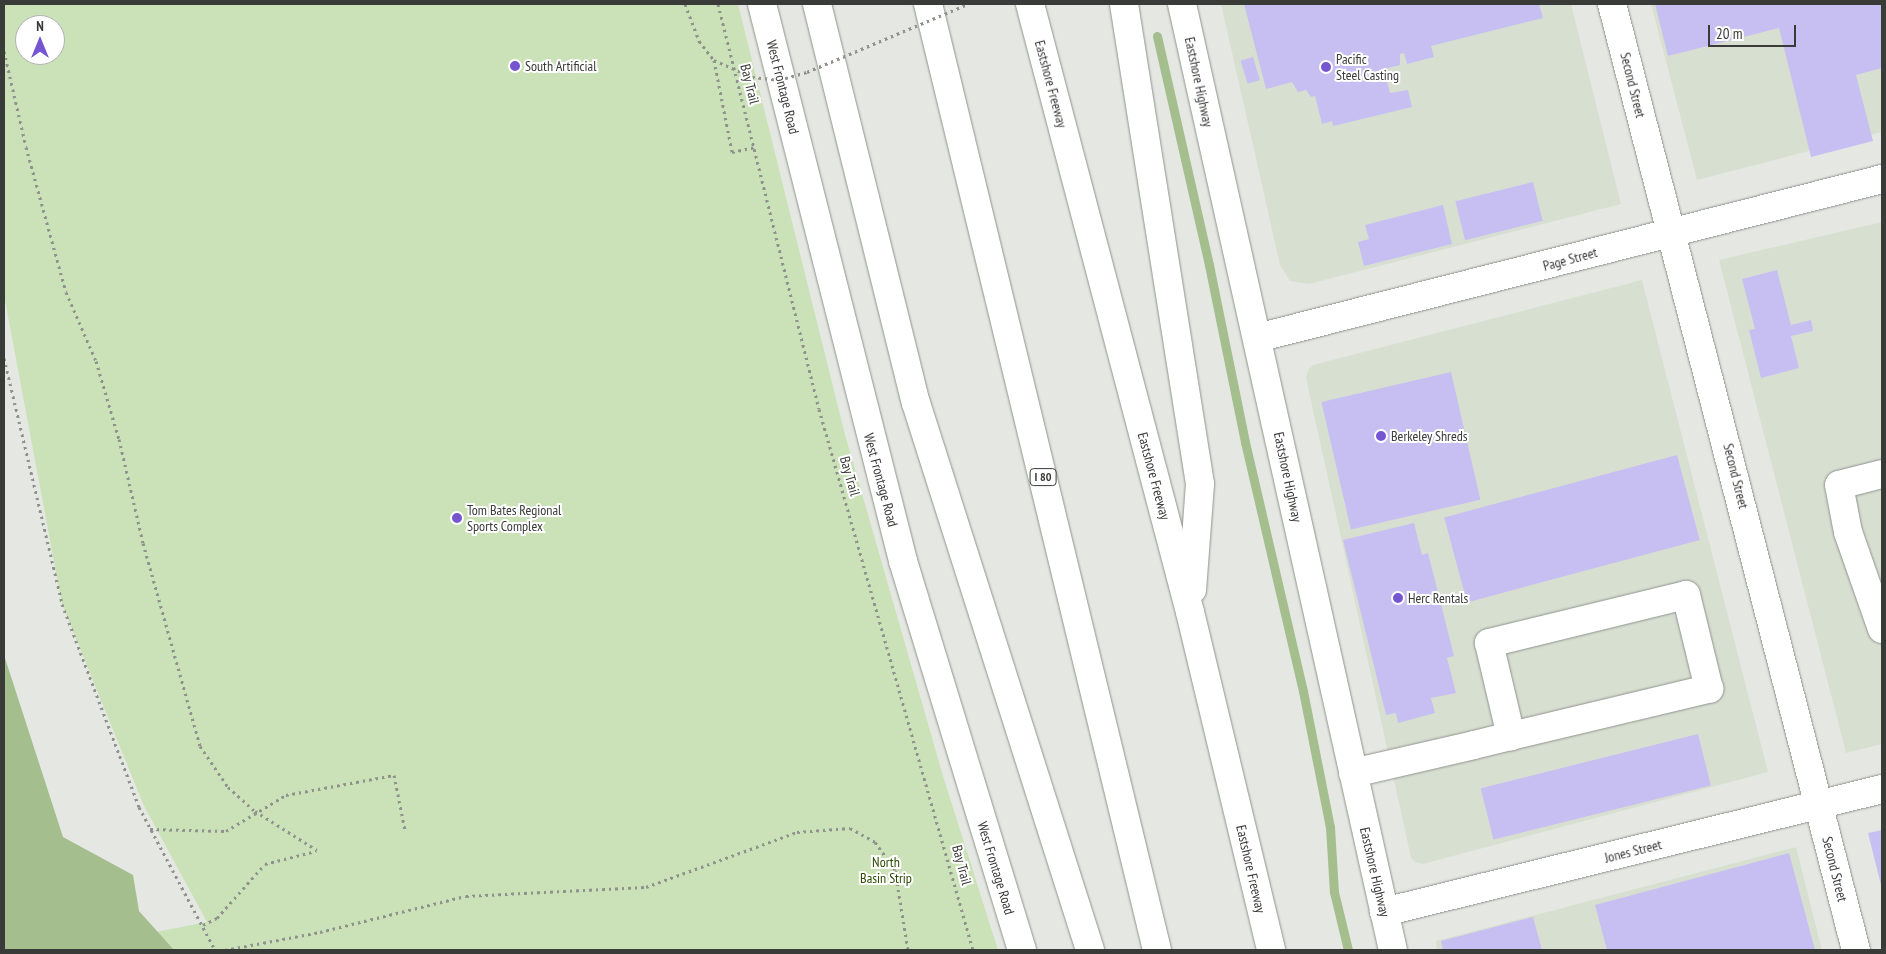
<!DOCTYPE html>
<style>
body{margin:0}
#map{position:relative;width:1886px;height:954px;overflow:hidden;background:#e5e8e2;font-family:"PT Sans Narrow",sans-serif}
div>[style]{position:absolute}
.built>*{inset:0;background:#d7dfd1}
.green>*{inset:0;background:#cbe1b8}
.water>*{inset:0;background:#a4be8e}
.stream>*{height:9px;margin:-4.5px;padding:0 4.5px;transform-origin:4.5px;border-radius:4.5px;background:#a4be8e}
.building>*{inset:0;background:#c7bff2;transform-origin:0 0}
.path>*{height:3px;margin-top:-1.5px;transform-origin:0;background:repeating-linear-gradient(90deg,#8f928d 0 2.5px,transparent 0 6.5px)}
.roads{filter:drop-shadow(0 0 1px #8f938d) drop-shadow(0 0 1px #8f938d)}
.minor>*{height:28px;margin:-14px;padding:0 14px;transform-origin:14px;border-radius:14px;background:#fff}
.highway>*{height:28px;margin:-14px;padding:0 14px;transform-origin:14px;border-radius:14px;background:#fff}
.path-bridge>*{height:3px;margin-top:-1.5px;transform-origin:0;background:repeating-linear-gradient(90deg,#8f928d 0 2.5px,transparent 0 6.5px)}
.dots>*{width:14px;height:14px;translate:-50% -50%;box-sizing:border-box;border:2px solid #fff;border-radius:50%}
span{translate:-50% -50%;white-space:nowrap;text-align:center;line-height:1.15;-webkit-text-stroke:4px #fff;paint-order:stroke}
.shield-label span{padding:1px 4px;background:#fff;border:1px solid;border-radius:4px;-webkit-text-stroke-width:0}
.shield-label{font-size:12px;color:#393b38;font-weight:700}
.poi-label{font-size:14px;color:#393b38}
.left{translate:0 -50%;text-align:left}
.street-label{font-size:14px;color:#393b38}
.park-label{font-size:14px;color:#2c4a00}
.frame{position:absolute;inset:0;border:5px solid #393b38;pointer-events:none}
.north{position:absolute;left:15px;top:15px;width:50px;height:50px;box-sizing:border-box;background:#fff;border:1px solid #b0b1af;border-radius:50%;rotate:0deg;font-size:14px;font-weight:700;line-height:20px;text-align:center;color:#393b38}
.north::after{content:'';display:block;margin:auto;width:18px;height:22px;background:#7656d0;clip-path:polygon(50% 0,100% 100%,50% 72%,0 100%)}
.scale{position:absolute;left:1708px;top:25px;width:88px;height:22px;box-sizing:border-box;border:2px solid #393b38;border-top:0;padding-left:6px;font-size:15px;line-height:18px;white-space:nowrap;color:#393b38;-webkit-text-stroke:4px #fff;paint-order:stroke}
</style>
<div id="map">
<div class="built">
<div style="clip-path:polygon(1221px 4px,1571px 4px,1621px 204px,1309px 284px,1290px 281px,1280px 265px)"></div>
<div style="clip-path:polygon(1651px 4px,1882px 4px,1882px 132px,1697px 180px)"></div>
<div style="clip-path:polygon(1882px 222px,1882px 744px,1846px 753px,1719px 260px)"></div>
<div style="clip-path:polygon(1642px 280px,1768px 772px,1423px 864px,1415px 862px,1411px 858px,1306px 378px,1308px 370px,1313px 365px)"></div>
<div style="clip-path:polygon(1796px 847px,1822px 950px,1437px 950px,1436px 941px)"></div>
</div>
<div class="green">
<div style="clip-path:polygon(evenodd,4px 4px,738px 4px,844px 431px,943px 776px,998px 950px,174px 950px,156px 932px,207px 922px,144px 806px,62px 604px,4px 295px,4px 4px,25px 25px,55px 25px,55px 55px,25px 55px,25px 25px)"></div>
</div>
<div class="water">
<div style="clip-path:polygon(4px 655px,63px 837px,133px 875px,139px 911px,174px 950px,4px 950px)"></div>
</div>
<div class="stream">
<div style="left:1157px;top:36px;width:235px;rotate:77.2deg"></div>
<div style="left:1209px;top:265px;width:181px;rotate:78.5deg"></div>
<div style="left:1245px;top:442px;width:256px;rotate:76.9deg"></div>
<div style="left:1303px;top:691px;width:139px;rotate:78.8deg"></div>
<div style="left:1330px;top:827px;width:65px;rotate:86.5deg"></div>
<div style="left:1334px;top:892px;width:60px;rotate:76.4deg"></div>
</div>
<div class="building">
<div style="clip-path:polygon(1244px 4px,1539px 4px,1543px 18px,1431px 46px,1434px 57px,1407px 64px,1404px 53px,1400px 54px,1400px 65px,1384px 69px,1390px 93px,1408px 90px,1412px 107px,1333px 126px,1332px 121px,1322px 124px,1315px 96px,1311px 97px,1306px 90px,1298px 92px,1292px 82px,1266px 89px)"></div>
<div style="clip-path:polygon(1655px 4px,1882px 4px,1882px 68px,1856px 75px,1873px 141px,1811px 157px,1779px 28px,1668px 56px)"></div>
<div style="left:1253px;top:57px;width:24px;height:13px;rotate:73deg"></div>
<div style="left:1533px;top:182px;width:40px;height:80px;rotate:76deg"></div>
<div style="clip-path:polygon(1443px 205px,1452px 244px,1364px 266px,1358px 242px,1369px 239px,1365px 225px)"></div>
<div style="clip-path:polygon(1777px 270px,1791px 325px,1811px 320px,1813px 331px,1791px 336px,1799px 368px,1761px 378px,1749px 330px,1755px 329px,1742px 279px)"></div>
<div style="left:1451px;top:372px;width:131px;height:133px;rotate:77deg"></div>
<div style="left:1677px;top:455px;width:88px;height:241px;rotate:75deg"></div>
<div style="clip-path:polygon(1414px 523px,1422px 555px,1428px 553px,1454px 656px,1447px 658px,1456px 693px,1431px 698px,1435px 713px,1398px 723px,1396px 713px,1386px 715px,1343px 540px)"></div>
<div style="left:1698px;top:734px;width:53px;height:224px;rotate:76deg"></div>
<div style="clip-path:polygon(1882px 830px,1882px 889px,1868px 833px)"></div>
<div style="clip-path:polygon(1789px 853px,1815px 950px,1607px 950px,1595px 905px)"></div>
<div style="clip-path:polygon(1533px 917px,1542px 950px,1443px 950px,1441px 941px)"></div>
</div>
<div class="path">
<div style="left:718px;top:4px;width:417px;rotate:76deg"></div>
<div style="left:819px;top:409px;width:562px;rotate:74.11deg"></div>
<div style="left:4px;top:51px;width:98px;rotate:77.1deg"></div>
<div style="left:26px;top:147px;width:150px;rotate:74.6deg"></div>
<div style="left:66px;top:292px;width:75px;rotate:66.5deg"></div>
<div style="left:96px;top:361px;width:81px;rotate:73.6deg"></div>
<div style="left:119px;top:439px;width:107px;rotate:77deg"></div>
<div style="left:143px;top:543px;width:211px;rotate:74.3deg"></div>
<div style="left:200px;top:746px;width:50px;rotate:55.7deg"></div>
<div style="left:228px;top:787px;width:36px;rotate:42deg"></div>
<div style="left:255px;top:811px;width:73px;rotate:32.2deg"></div>
<div style="left:714px;top:60px;width:94px;rotate:78.9deg"></div>
<div style="left:732px;top:152px;width:24px;rotate:-12deg"></div>
<div style="left:4px;top:358px;width:253px;rotate:76.7deg"></div>
<div style="left:62px;top:604px;width:217px;rotate:69.2deg"></div>
<div style="left:139px;top:807px;width:162px;rotate:62deg"></div>
<div style="left:150px;top:829px;width:76px;rotate:1.5deg"></div>
<div style="left:226px;top:831px;width:70px;rotate:-31deg"></div>
<div style="left:286px;top:795px;width:110px;rotate:-10.5deg"></div>
<div style="left:394px;top:775px;width:56px;rotate:78.7deg"></div>
<div style="left:203px;top:925px;width:16px;rotate:-27deg"></div>
<div style="left:217px;top:918px;width:72px;rotate:-48.4deg"></div>
<div style="left:265px;top:864px;width:53px;rotate:-14.3deg"></div>
<div style="left:225px;top:950px;width:97px;rotate:-10.7deg"></div>
<div style="left:320px;top:932px;width:150px;rotate:-13.9deg"></div>
<div style="left:466px;top:896px;width:180px;rotate:-2.9deg"></div>
<div style="left:646px;top:887px;width:161px;rotate:-20deg"></div>
<div style="left:797px;top:832px;width:53px;rotate:-4.3deg"></div>
<div style="left:850px;top:828px;width:29px;rotate:29deg"></div>
<div style="left:875px;top:842px;width:34px;rotate:54deg"></div>
<div style="left:895px;top:870px;width:81px;rotate:80.8deg"></div>
</div>
<div class="roads">
<div class="minor">
<div style="left:762px;top:4px;width:575px;rotate:75.79deg"></div>
<div style="left:903px;top:561px;width:407px;rotate:73deg"></div>
<div style="left:1182px;top:4px;width:969px;rotate:77.43deg"></div>
<div style="left:1612px;top:4px;width:977px;rotate:75.54deg"></div>
<div style="left:1257px;top:338px;width:645px;rotate:-14.27deg"></div>
<div style="left:1882px;top:474px;width:44px;rotate:165.7deg"></div>
<div style="left:1839px;top:485px;width:48px;rotate:79.2deg"></div>
<div style="left:1848px;top:532px;width:103px;rotate:70.7deg"></div>
<div style="left:1353px;top:773px;width:124px;rotate:-13deg"></div>
<div style="left:1474px;top:745px;width:38px;rotate:-14deg"></div>
<div style="left:1511px;top:736px;width:204px;rotate:-13.4deg"></div>
<div style="left:1709px;top:689px;width:97px;rotate:-103.7deg"></div>
<div style="left:1686px;top:595px;width:203px;rotate:166.3deg"></div>
<div style="left:1489px;top:643px;width:96px;rotate:76.7deg"></div>
<div style="left:1384px;top:912px;width:513px;rotate:-13.87deg"></div>
</div>
<div class="highway">
<div style="left:817px;top:4px;width:411px;rotate:76.1deg"></div>
<div style="left:916px;top:403px;width:574px;rotate:72.35deg"></div>
<div style="left:928px;top:4px;width:973px;rotate:76.39deg"></div>
<div style="left:1030px;top:4px;width:629px;rotate:75.26deg"></div>
<div style="left:1190px;top:612px;width:348px;rotate:76.5deg"></div>
<div style="left:1124px;top:4px;width:486px;rotate:81deg"></div>
<div style="left:1200px;top:484px;width:106px;rotate:94.3deg"></div>
</div>
</div>
<div class="path-bridge">
<div style="left:685px;top:4px;width:40px;rotate:69deg"></div>
<div style="left:699px;top:41px;width:24px;rotate:52deg"></div>
<div style="left:714px;top:60px;width:42px;rotate:24.1deg"></div>
<div style="left:752px;top:77px;width:27px;rotate:6deg"></div>
<div style="left:779px;top:80px;width:29px;rotate:-16deg"></div>
<div style="left:807px;top:72px;width:175px;rotate:-22.9deg"></div>
</div>
<div class="dots">
<div style="left:515px;top:66px;background:#7656d0"></div>
<div style="left:1326px;top:67px;background:#7656d0"></div>
<div style="left:1381px;top:436px;background:#7656d0"></div>
<div style="left:457px;top:518px;background:#7656d0"></div>
<div style="left:1398px;top:598px;background:#7656d0"></div>
</div>
<div class="shield-label">
<span style="left:1043px;top:477px">I 80</span>
</div>
<div class="poi-label">
<span class="left" style="left:1336px;top:67px">Pacific<br>Steel Casting</span>
<span class="left" style="left:525px;top:66px">South Artificial</span>
<span class="left" style="left:1391px;top:436px">Berkeley Shreds</span>
<span class="left" style="left:467px;top:518px">Tom Bates Regional<br>Sports Complex</span>
<span class="left" style="left:1408px;top:598px">Herc Rentals</span>
</div>
<div class="street-label">
<span style="left:1199px;top:82px;rotate:78deg">Eastshore Highway</span>
<span style="left:750px;top:84px;rotate:76deg">Bay Trail</span>
<span style="left:1051px;top:84px;rotate:75deg">Eastshore Freeway</span>
<span style="left:1633px;top:85px;rotate:76deg">Second Street</span>
<span style="left:783px;top:87px;rotate:76deg">West Frontage Road</span>
<span style="left:1570px;top:259px;rotate:-15deg">Page Street</span>
<span style="left:850px;top:476px;rotate:74deg">Bay Trail</span>
<span style="left:1154px;top:476px;rotate:75deg">Eastshore Freeway</span>
<span style="left:1736px;top:476px;rotate:76deg">Second Street</span>
<span style="left:1288px;top:477px;rotate:78deg">Eastshore Highway</span>
<span style="left:881px;top:480px;rotate:75deg">West Frontage Road</span>
<span style="left:1633px;top:851px;rotate:-14deg">Jones Street</span>
<span style="left:962px;top:865px;rotate:75deg">Bay Trail</span>
<span style="left:996px;top:868px;rotate:73deg">West Frontage Road</span>
<span style="left:1251px;top:869px;rotate:77deg">Eastshore Freeway</span>
<span style="left:1835px;top:869px;rotate:76deg">Second Street</span>
<span style="left:1375px;top:872px;rotate:77deg">Eastshore Highway</span>
</div>
<div class="park-label">
<span style="left:886px;top:870px">North<br>Basin Strip</span>
</div>
<div class="frame"></div>
<div class="north">N</div>
<div class="scale">20 m</div>
</div>
